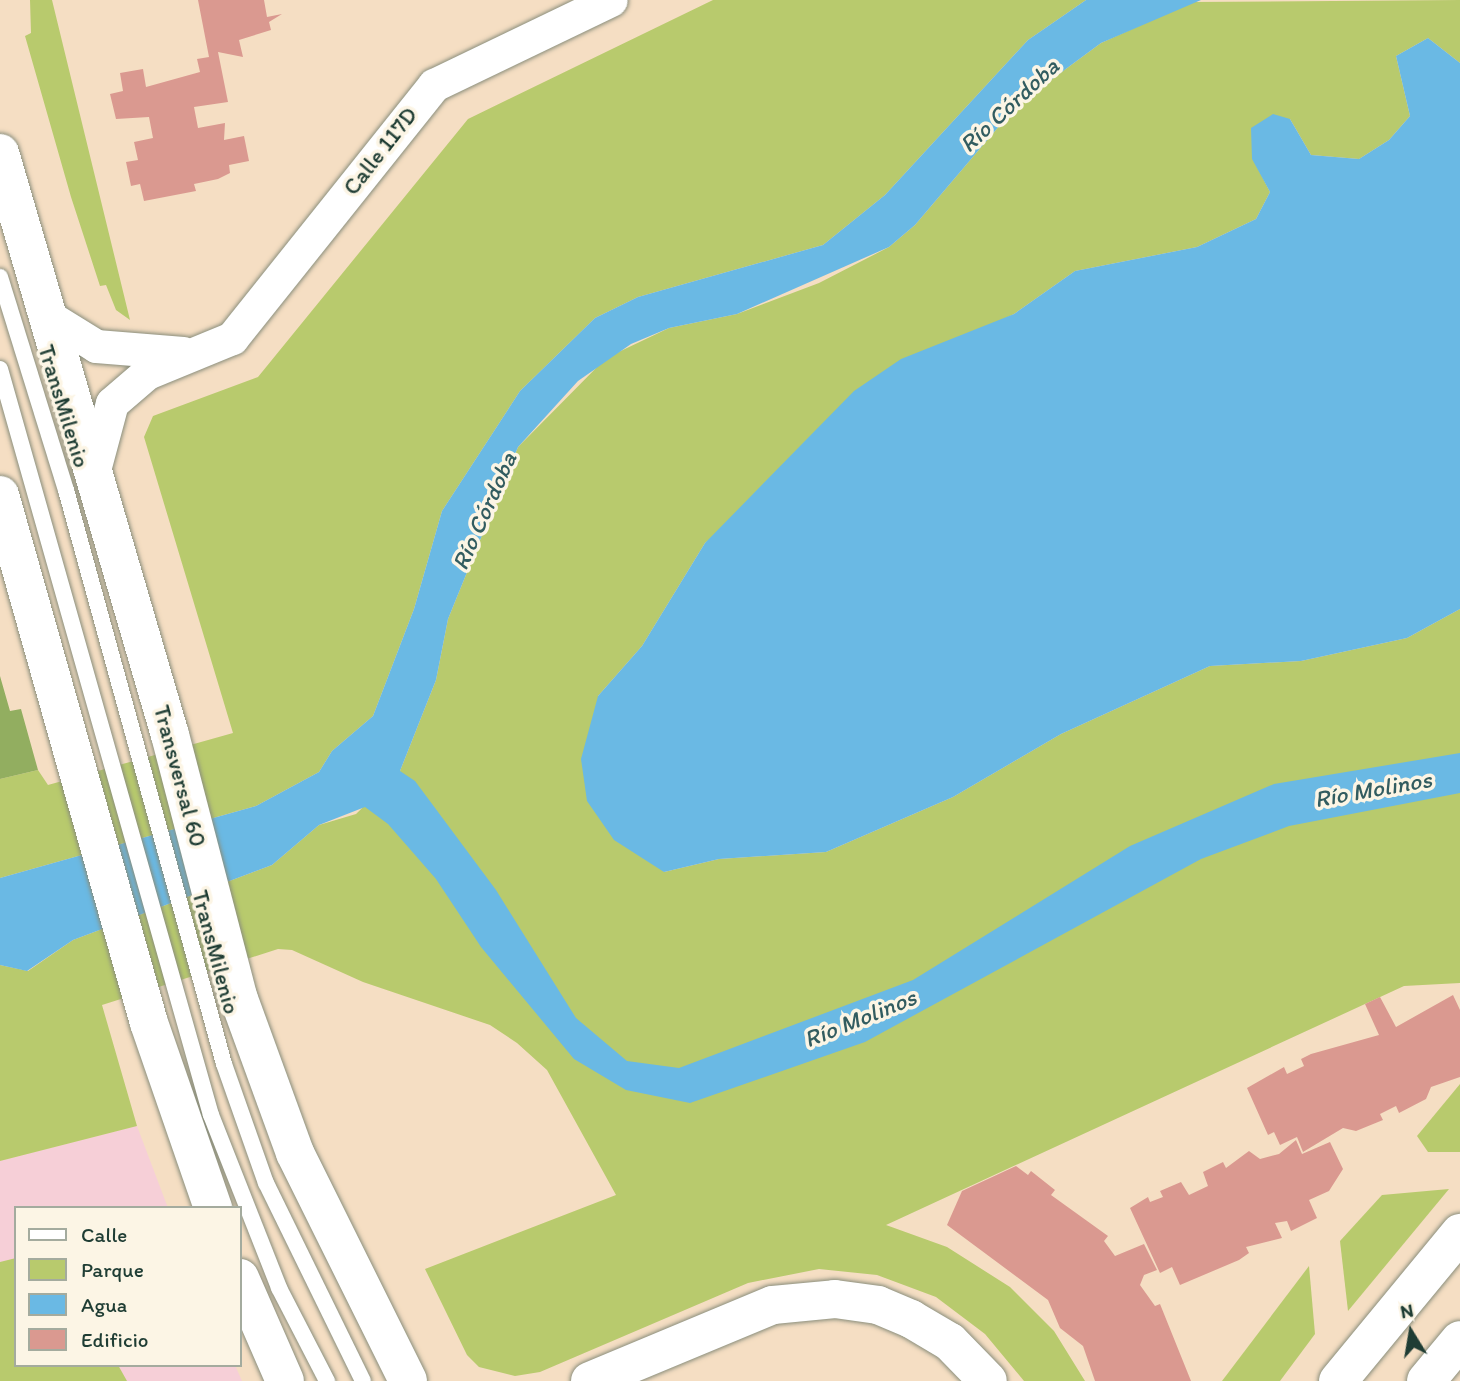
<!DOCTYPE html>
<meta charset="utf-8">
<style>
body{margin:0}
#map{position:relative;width:1460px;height:1381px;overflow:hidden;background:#f5dec3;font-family:Itim,sans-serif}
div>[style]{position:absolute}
.built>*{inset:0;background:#f6cfd7}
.green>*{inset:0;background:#b8ca6d}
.forest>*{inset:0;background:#92ae60}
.water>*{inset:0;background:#6ab9e4}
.building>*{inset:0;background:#da9990}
.roads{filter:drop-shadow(0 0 2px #8a8e7c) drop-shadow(0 0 2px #8a8e7c)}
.lane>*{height:16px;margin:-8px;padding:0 8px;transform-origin:8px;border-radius:8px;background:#fff}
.street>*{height:33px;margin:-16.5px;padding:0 16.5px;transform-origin:16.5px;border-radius:16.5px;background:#fff}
.primary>*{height:38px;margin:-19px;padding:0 19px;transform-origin:19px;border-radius:19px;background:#fff}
span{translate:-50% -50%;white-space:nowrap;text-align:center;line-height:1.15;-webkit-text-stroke:7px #fcf5e5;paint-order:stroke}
.street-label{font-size:23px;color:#1f3d34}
.water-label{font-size:24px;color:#325c60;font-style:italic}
.legend{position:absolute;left:14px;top:1206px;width:228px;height:161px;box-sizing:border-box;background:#fcf5e5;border:2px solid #a4ab9e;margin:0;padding:9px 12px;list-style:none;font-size:21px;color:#1f3d34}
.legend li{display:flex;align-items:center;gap:14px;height:35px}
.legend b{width:35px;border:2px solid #a4ab9e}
.north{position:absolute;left:1376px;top:1297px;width:70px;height:70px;-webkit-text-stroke:5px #fcf5e5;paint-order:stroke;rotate:349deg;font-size:19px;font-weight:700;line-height:28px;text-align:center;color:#1f3d34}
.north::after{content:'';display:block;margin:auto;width:24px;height:32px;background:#1f3d34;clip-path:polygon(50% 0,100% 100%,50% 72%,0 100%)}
</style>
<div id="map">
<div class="built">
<div style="clip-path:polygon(137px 1126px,168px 1208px,16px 1208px,16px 1365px,235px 1365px,242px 1381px,0 1381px,0 1161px)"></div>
</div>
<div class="green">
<div style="clip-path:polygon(30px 0,52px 0,130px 320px,116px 310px,106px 285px,100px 286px,71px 197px,25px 36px,31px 33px)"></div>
<div style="clip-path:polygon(713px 0,1086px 0,1028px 40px,885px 195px,823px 245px,638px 297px,595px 318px,520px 391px,442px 511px,414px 609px,373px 716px,332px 751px,319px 772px,256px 806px,0 878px,0 779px,38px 770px,48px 785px,233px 733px,144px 437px,153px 416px,258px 377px,468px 119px)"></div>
<div style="clip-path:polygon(1460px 0,1460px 63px,1428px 38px,1396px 56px,1410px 116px,1389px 140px,1359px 159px,1311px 155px,1290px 119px,1253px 159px,1270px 192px,1256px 219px,1197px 247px,1075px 271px,1014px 314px,966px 338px,705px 543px,642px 646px,598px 696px,664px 872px,719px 859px,826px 852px,953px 797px,1061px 734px,1210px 666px,1301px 661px,1407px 638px,1460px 609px,1460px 983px,1404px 986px,886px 1225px,947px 1247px,1010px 1287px,1054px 1331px,1085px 1381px,1024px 1381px,985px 1334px,936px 1297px,877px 1275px,819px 1269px,748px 1283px,540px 1372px,515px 1376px,479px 1367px,467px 1355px,425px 1269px,616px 1195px,547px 1070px,517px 1043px,490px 1025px,363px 982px,292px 950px,278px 949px,102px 1005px,137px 1126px,0 1161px,0 965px,28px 971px,73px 940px,272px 865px,319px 825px,356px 814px,400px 771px,436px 680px,448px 619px,518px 447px,606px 358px,669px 328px,737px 314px,819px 283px,889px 247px,915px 225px,1017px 105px,1101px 43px,1192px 2px)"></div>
<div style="clip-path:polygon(1460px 1084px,1460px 1152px,1428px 1152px,1417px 1136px)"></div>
<div style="clip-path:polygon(1449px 1189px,1348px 1311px,1340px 1241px,1382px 1195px)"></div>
<div style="clip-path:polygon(16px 1258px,16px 1365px,118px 1365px,127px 1381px,0 1381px,0 1262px)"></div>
<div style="clip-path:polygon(1309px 1266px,1315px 1334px,1280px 1381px,1222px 1381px)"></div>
</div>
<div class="forest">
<div style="clip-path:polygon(0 676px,10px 711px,21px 709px,38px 770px,0 779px)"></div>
</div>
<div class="water">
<div style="clip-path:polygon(1086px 0,1201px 0,1101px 43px,1017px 105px,915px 225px,889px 247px,737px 314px,669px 328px,631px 344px,578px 381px,518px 447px,448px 619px,436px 680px,400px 771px,415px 781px,496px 890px,576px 1018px,627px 1061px,679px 1068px,913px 980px,1130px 846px,1274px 784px,1460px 753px,1460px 793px,1289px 826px,1201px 859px,865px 1042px,690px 1103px,626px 1090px,574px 1059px,481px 947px,436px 879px,388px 824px,365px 807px,319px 825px,272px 865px,73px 940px,27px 971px,0 965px,0 878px,256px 806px,319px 772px,332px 751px,373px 716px,414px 609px,442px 511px,520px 391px,595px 318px,638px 297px,823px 245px,885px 195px,1028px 40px)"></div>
<div style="clip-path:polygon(1428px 38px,1460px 63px,1460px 609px,1407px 638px,1301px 661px,1210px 666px,1061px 734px,953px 797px,826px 852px,719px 859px,664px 872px,614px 840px,587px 801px,581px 759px,598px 696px,642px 646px,705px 543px,854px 391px,901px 359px,1014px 314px,1075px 271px,1197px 247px,1256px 219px,1270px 192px,1252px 159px,1251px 128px,1273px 114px,1290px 119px,1311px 155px,1359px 159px,1389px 140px,1410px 116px,1396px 56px)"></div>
</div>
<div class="building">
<div style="clip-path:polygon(198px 0,264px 0,267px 17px,282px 14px,269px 22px,271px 30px,239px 40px,243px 57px,218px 52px,228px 102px,194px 107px,198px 128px,225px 123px,224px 140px,244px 136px,249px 161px,229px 165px,230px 173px,218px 179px,194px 184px,196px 191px,144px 201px,140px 184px,131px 186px,126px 162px,138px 160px,134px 142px,153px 138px,149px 117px,116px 119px,110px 94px,123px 91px,120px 73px,143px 69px,146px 87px,200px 72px,197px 59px,209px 57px)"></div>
<div style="clip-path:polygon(1453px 995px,1460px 1010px,1460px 1077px,1431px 1087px,1426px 1099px,1399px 1113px,1396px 1106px,1380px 1114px,1383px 1120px,1356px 1131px,1343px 1128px,1303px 1152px,1297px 1137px,1280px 1145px,1274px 1132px,1268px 1135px,1247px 1088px,1284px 1067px,1287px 1074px,1304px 1066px,1301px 1059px,1311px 1054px,1379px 1035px,1365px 1004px,1380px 997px,1396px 1027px)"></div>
<div style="clip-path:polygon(1296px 1140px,1302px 1154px,1330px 1142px,1343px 1169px,1329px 1191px,1309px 1200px,1317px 1218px,1291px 1231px,1287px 1221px,1275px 1223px,1282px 1238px,1246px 1247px,1249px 1253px,1239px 1260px,1180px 1285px,1172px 1267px,1160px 1273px,1130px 1208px,1148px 1197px,1150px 1202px,1163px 1197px,1160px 1191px,1181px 1182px,1189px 1195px,1208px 1186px,1203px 1172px,1223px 1162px,1226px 1168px,1249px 1151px,1260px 1159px,1279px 1154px)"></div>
<div style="clip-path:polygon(1016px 1166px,1028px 1175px,1031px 1171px,1055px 1190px,1051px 1195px,1108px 1236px,1104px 1241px,1115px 1256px,1144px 1244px,1157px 1270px,1144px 1275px,1140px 1285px,1155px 1306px,1160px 1304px,1191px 1381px,1095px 1381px,1083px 1346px,1060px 1328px,1048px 1300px,947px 1225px,962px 1191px)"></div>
</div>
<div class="roads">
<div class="lane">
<div style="left:0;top:277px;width:223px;rotate:72.8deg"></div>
<div style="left:66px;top:490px;width:595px;rotate:74.61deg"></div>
<div style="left:224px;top:1064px;width:126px;rotate:70.6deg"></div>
<div style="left:266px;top:1183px;width:220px;rotate:63.9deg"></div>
<div style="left:0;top:369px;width:775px;rotate:74.21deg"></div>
<div style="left:211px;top:1115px;width:186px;rotate:68.5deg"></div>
<div style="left:279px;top:1288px;width:105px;rotate:62.7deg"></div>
</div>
<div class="street">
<div style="left:46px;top:315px;width:59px;rotate:31.8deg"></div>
<div style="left:96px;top:346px;width:87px;rotate:4.6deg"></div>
<div style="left:94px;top:470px;width:69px;rotate:-75deg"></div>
<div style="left:112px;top:403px;width:46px;rotate:-40.6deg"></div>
<div style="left:147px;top:373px;width:92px;rotate:-22.4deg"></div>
<div style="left:232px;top:338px;width:324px;rotate:-51.4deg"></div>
<div style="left:434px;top:85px;width:196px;rotate:-25.7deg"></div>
</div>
<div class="primary">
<div style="left:0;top:153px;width:606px;rotate:73.72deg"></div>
<div style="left:170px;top:735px;width:273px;rotate:75.4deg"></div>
<div style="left:239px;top:999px;width:164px;rotate:70deg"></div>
<div style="left:295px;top:1153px;width:254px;rotate:63.6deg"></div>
<div style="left:0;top:495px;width:549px;rotate:74.24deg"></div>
<div style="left:149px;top:1023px;width:196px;rotate:70.9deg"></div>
<div style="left:240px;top:1278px;width:112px;rotate:66.4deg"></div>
<div style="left:590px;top:1381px;width:198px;rotate:-22.6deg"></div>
<div style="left:773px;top:1305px;width:62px;rotate:-5.5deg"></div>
<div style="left:835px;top:1299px;width:43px;rotate:7.9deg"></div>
<div style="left:878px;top:1305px;width:36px;rotate:23deg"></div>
<div style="left:911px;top:1319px;width:45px;rotate:30.5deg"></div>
<div style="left:950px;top:1342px;width:54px;rotate:45.7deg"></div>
<div style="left:1338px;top:1381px;width:192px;rotate:-50.5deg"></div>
<div style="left:1426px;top:1381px;width:53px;rotate:-50.3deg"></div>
</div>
</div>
<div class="street-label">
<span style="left:380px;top:151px;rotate:-52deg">Calle 117D</span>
<span style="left:64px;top:406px;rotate:73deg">TransMilenio</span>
<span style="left:180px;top:776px;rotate:75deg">Transversal 60</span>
<span style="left:216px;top:952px;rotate:75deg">TransMilenio</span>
</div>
<div class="water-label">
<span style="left:1009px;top:105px;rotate:-43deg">Río Córdoba</span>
<span style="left:484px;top:511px;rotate:-66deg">Río Córdoba</span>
<span style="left:1373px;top:789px;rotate:-10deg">Río Molinos</span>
<span style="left:860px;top:1018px;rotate:-22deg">Río Molinos</span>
</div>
<ul class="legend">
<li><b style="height:9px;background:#fff"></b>Calle</li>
<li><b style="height:19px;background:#b8ca6d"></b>Parque</li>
<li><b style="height:19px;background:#6ab9e4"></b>Agua</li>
<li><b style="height:19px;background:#da9990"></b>Edificio</li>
</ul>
<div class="north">N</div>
</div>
